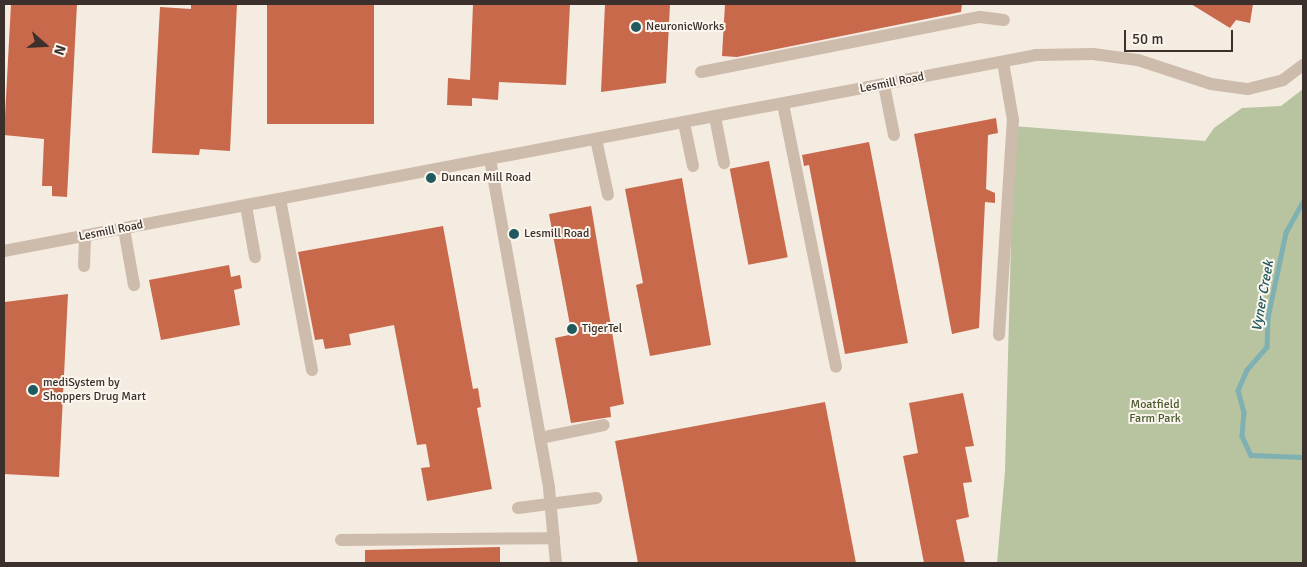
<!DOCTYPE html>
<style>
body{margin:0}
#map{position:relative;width:1307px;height:567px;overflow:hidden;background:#f4ebe1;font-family:Signika,sans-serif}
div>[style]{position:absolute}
.green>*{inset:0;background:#b8c4a0}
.stream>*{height:4.5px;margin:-2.25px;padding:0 2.25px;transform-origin:2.25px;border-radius:2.25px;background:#7fb0b2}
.building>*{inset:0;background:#c8694b;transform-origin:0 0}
.minor>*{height:12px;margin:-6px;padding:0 6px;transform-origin:6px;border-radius:6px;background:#cdbbac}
.dots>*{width:14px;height:14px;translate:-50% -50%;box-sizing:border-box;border:2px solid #fbf5ee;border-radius:50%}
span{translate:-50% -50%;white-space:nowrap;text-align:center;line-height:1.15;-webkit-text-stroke:4px #fbf5ee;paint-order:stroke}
.poi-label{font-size:12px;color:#3b302b}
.left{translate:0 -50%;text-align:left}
.street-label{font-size:12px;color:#3b302b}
.park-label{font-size:12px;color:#4a5a2e}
.water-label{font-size:14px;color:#1f5a5e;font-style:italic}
.frame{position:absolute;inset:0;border:5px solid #3b302b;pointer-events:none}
.north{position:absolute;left:20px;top:20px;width:50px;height:50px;-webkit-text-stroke:4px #fbf5ee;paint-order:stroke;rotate:109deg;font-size:14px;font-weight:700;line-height:20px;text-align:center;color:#3b302b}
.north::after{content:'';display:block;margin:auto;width:18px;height:22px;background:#3b302b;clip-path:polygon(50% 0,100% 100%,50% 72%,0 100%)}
.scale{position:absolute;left:1124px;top:30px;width:109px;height:22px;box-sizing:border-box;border:2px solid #3b302b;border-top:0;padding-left:6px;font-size:15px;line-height:18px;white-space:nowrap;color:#3b302b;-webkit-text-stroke:4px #fbf5ee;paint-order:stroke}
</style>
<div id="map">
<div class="green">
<div style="clip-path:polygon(1303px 89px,1303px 563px,997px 563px,1005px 471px,1014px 126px,1205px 141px,1214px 128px,1242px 108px,1281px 106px)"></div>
</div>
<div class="stream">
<div style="left:1303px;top:202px;width:35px;rotate:119deg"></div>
<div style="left:1286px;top:233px;width:87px;rotate:102deg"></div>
<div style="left:1268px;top:318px;width:29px;rotate:92deg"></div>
<div style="left:1267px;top:347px;width:30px;rotate:131deg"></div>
<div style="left:1247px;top:370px;width:22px;rotate:114deg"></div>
<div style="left:1238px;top:390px;width:23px;rotate:75deg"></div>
<div style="left:1244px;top:412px;width:24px;rotate:95deg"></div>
<div style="left:1242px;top:436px;width:21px;rotate:65deg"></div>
<div style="left:1251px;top:455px;width:52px;rotate:2.2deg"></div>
</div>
<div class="building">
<div style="clip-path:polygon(11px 4px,77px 4px,67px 197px,52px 196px,52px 186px,42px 186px,44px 139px,4px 135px)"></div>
<div style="clip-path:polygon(191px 4px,237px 4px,230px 151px,200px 149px,199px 155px,152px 153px,160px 7px,191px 9px)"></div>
<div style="left:267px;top:4px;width:107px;height:120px"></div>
<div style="clip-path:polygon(473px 4px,570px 4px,566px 85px,499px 82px,498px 100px,472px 98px,472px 106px,447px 105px,448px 78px,470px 80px)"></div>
<div style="clip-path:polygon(605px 4px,670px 4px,666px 83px,601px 92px)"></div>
<div style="clip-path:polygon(725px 4px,962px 4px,961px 12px,737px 57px,722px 56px)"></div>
<div style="clip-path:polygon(1191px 4px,1253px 4px,1250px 23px,1236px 20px,1230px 28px)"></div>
<div style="clip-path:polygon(996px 118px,998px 133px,988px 135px,986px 189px,995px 193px,995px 203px,985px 202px,979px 328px,952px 334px,914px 134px)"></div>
<div style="clip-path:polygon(869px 142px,908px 343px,845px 354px,809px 165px,804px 166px,802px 155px)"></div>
<div style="left:769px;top:161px;width:98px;height:40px;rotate:79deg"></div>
<div style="clip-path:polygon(682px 178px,711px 345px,650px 356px,636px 285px,643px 283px,625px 189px)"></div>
<div style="clip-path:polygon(591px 206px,624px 404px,610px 407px,611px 417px,571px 423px,555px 338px,569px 335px,570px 325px,549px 214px)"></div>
<div style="clip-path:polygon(443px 226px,473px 389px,478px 388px,481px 407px,477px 408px,492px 489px,427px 501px,421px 468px,430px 467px,426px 444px,417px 445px,394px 325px,349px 334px,351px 345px,325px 349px,323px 339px,315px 340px,298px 252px)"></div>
<div style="clip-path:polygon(229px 265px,231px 277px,240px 275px,242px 288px,234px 290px,240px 325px,161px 340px,149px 280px)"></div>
<div style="clip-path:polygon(68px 294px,59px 477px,4px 474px,5px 302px)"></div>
<div style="clip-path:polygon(963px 393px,974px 446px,965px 447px,972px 482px,963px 483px,969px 517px,956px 520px,965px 563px,924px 563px,903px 456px,918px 453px,909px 403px)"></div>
<div style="clip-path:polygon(825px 402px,856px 563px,638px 563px,615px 441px)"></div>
<div style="clip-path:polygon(500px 547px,500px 563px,365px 563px,365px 550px)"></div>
</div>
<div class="minor">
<div style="left:701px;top:72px;width:284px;rotate:-11.2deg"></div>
<div style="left:980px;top:17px;width:24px;rotate:7deg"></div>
<div style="left:884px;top:85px;width:51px;rotate:78.7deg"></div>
<div style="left:783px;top:104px;width:268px;rotate:78.6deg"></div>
<div style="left:715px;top:117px;width:47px;rotate:78.9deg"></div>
<div style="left:684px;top:123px;width:44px;rotate:78.2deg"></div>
<div style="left:596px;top:139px;width:57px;rotate:77.9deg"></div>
<div style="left:490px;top:159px;width:334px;rotate:79.8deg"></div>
<div style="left:549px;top:488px;width:75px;rotate:84.7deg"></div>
<div style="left:280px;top:199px;width:174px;rotate:79.4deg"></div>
<div style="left:246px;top:206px;width:52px;rotate:80deg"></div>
<div style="left:124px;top:229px;width:57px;rotate:79.9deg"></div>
<div style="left:4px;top:251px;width:1050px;rotate:-10.75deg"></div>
<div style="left:1036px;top:55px;width:57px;rotate:-1deg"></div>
<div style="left:1093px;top:54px;width:45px;rotate:7.6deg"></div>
<div style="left:1138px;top:60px;width:77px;rotate:18.2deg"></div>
<div style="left:1211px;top:84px;width:37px;rotate:8deg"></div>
<div style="left:1248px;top:89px;width:36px;rotate:-14deg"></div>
<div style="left:1283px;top:80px;width:25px;rotate:-37deg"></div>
<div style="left:84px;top:266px;width:30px;rotate:-88deg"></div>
<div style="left:999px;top:335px;width:215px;rotate:-86.3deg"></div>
<div style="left:1013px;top:120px;width:59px;rotate:-99.8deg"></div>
<div style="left:540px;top:438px;width:65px;rotate:-11.5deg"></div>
<div style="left:518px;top:508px;width:79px;rotate:-7.3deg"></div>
<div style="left:341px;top:540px;width:213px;rotate:-0.5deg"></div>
</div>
<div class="dots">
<div style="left:636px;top:27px;background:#1f5a5e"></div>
<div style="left:431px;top:178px;background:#1f5a5e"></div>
<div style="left:514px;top:234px;background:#1f5a5e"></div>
<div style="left:572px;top:329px;background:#1f5a5e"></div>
<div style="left:33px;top:390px;background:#1f5a5e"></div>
</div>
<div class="poi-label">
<span class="left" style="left:646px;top:27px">NeuronicWorks</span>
<span class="left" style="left:441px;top:178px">Duncan Mill Road</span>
<span class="left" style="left:524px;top:234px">Lesmill Road</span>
<span class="left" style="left:582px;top:329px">TigerTel</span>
<span class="left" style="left:43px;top:390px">mediSystem by<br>Shoppers Drug Mart</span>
</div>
<div class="street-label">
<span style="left:892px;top:83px;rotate:-11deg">Lesmill Road</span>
<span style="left:111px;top:231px;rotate:-11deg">Lesmill Road</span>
</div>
<div class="park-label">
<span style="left:1155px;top:412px">Moatfield<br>Farm Park</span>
</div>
<div class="water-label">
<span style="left:1263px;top:296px;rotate:-80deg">Vyner Creek</span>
</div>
<div class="frame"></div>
<div class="north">N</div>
<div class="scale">50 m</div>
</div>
